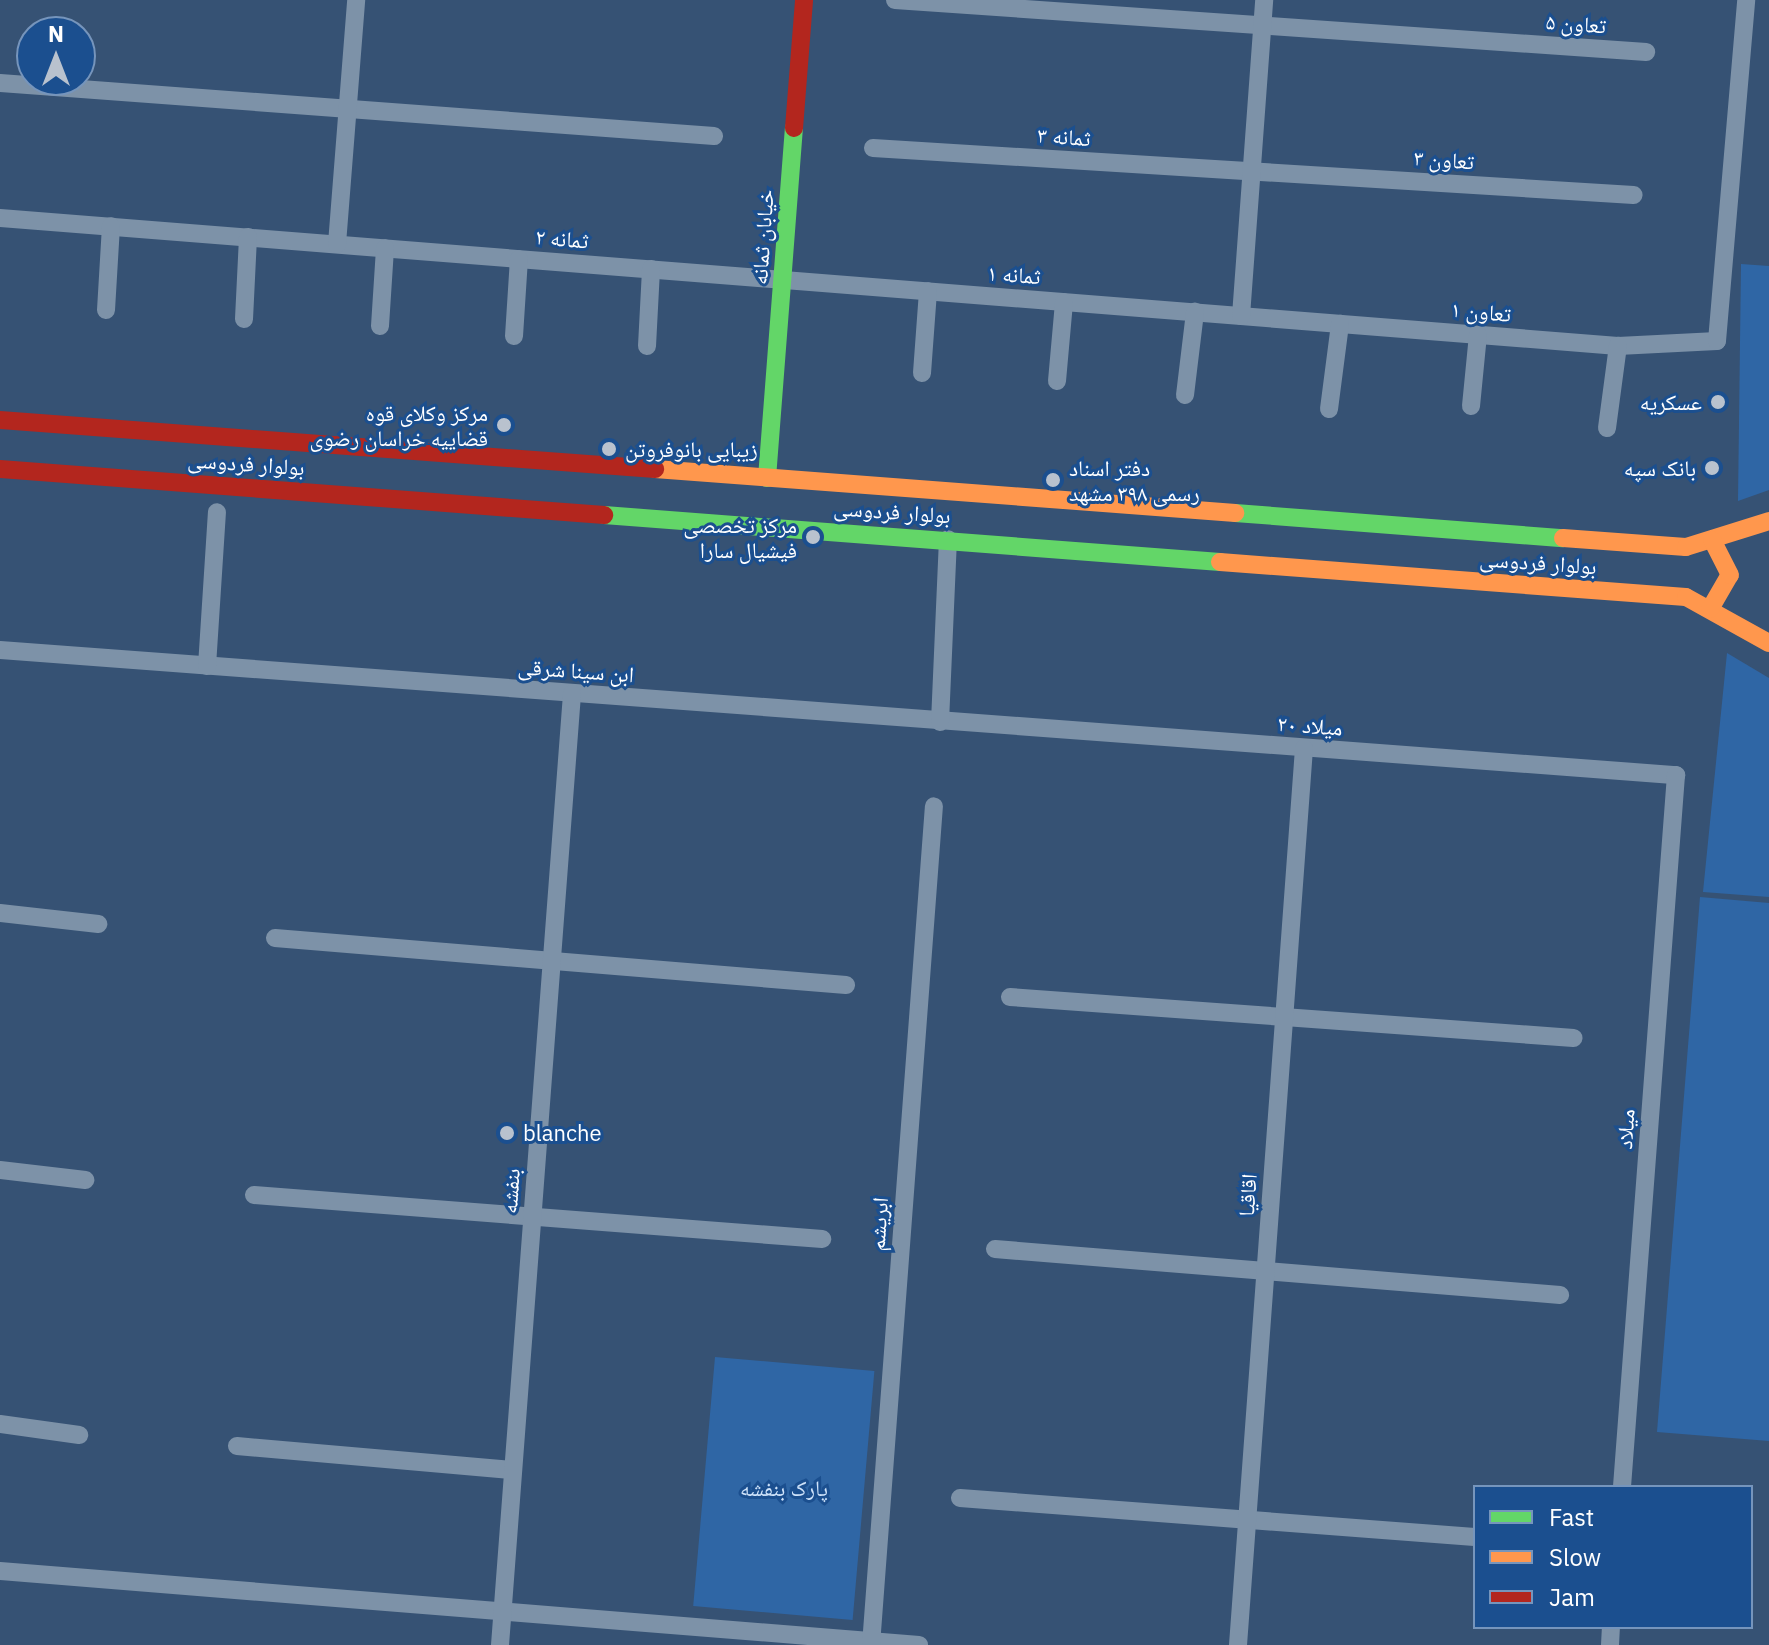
<!DOCTYPE html>
<meta charset="utf-8">
<style>
body{margin:0}
#map{position:relative;width:1769px;height:1645px;overflow:hidden;background:#365274;font-family:"IBM Plex Sans","Noto Naskh Arabic",sans-serif}
div>[style]{position:absolute}
.green>*{inset:0;background:#2f66a5;transform-origin:0 0}
.street>*{height:18px;margin:-9px;padding:0 9px;transform-origin:9px;border-radius:9px;background:#7d92a8}
.fast>*{height:18px;margin:-9px;padding:0 9px;transform-origin:9px;border-radius:9px;background:#63d668}
.slow>*{height:18px;margin:-9px;padding:0 9px;transform-origin:9px;border-radius:9px;background:#ff974d}
.jam>*{height:18px;margin:-9px;padding:0 9px;transform-origin:9px;border-radius:9px;background:#b3261e}
.dots>*{width:22px;height:22px;translate:-50% -50%;box-sizing:border-box;border:4px solid #1b4f8f;border-radius:50%}
span{translate:-50% -50%;white-space:nowrap;text-align:center;line-height:1.15;-webkit-text-stroke:6px #1b4f8f;paint-order:stroke}
.street-label{font-size:22px;color:#fff}
.poi-label{font-size:22px;color:#fff}
.right{translate:-100% -50%;text-align:right}
.left{translate:0 -50%;text-align:left}
.park-label{font-size:22px;color:#cfe3fa}
.legend{position:absolute;left:1473px;top:1485px;width:280px;height:144px;box-sizing:border-box;background:#1b4f8f;border:2px solid #7695bc;margin:0;padding:10px 14px;list-style:none;font-size:24px;color:#fff}
.legend li{display:flex;align-items:center;gap:16px;height:40px}
.legend b{width:40px;border:2px solid #7695bc}
.north{position:absolute;left:16px;top:16px;width:80px;height:80px;box-sizing:border-box;background:#1b4f8f;border:2px solid #7695bc;border-radius:50%;rotate:0deg;font-size:22px;font-weight:700;line-height:32px;text-align:center;color:#fff}
.north::after{content:'';display:block;margin:auto;width:28px;height:36px;background:#b9c2ce;clip-path:polygon(50% 0,100% 100%,50% 72%,0 100%)}
</style>
<div id="map">
<div class="green">
<div style="clip-path:polygon(1741px 264px,1769px 266px,1769px 490px,1738px 501px)"></div>
<div style="clip-path:polygon(1727px 653px,1769px 678px,1769px 897px,1703px 892px)"></div>
<div style="clip-path:polygon(1700px 897px,1769px 903px,1769px 1441px,1657px 1432px)"></div>
<div style="left:715px;top:1357px;width:160px;height:250px;rotate:5deg"></div>
</div>
<div class="street">
<div style="left:895px;top:0;width:753px;rotate:3.96deg"></div>
<div style="left:0;top:83px;width:716px;rotate:4.25deg"></div>
<div style="left:873px;top:148px;width:762px;rotate:3.53deg"></div>
<div style="left:0;top:218px;width:1623px;rotate:4.52deg"></div>
<div style="left:1618px;top:346px;width:99px;rotate:-2.9deg"></div>
<div style="left:1717px;top:341px;width:342px;rotate:-85.1deg"></div>
<div style="left:337px;top:244px;width:245px;rotate:-85.5deg"></div>
<div style="left:106px;top:310px;width:84px;rotate:-86.6deg"></div>
<div style="left:1241px;top:316px;width:317px;rotate:-85.8deg"></div>
<div style="left:244px;top:319px;width:82px;rotate:-87.2deg"></div>
<div style="left:380px;top:326px;width:78px;rotate:-86.3deg"></div>
<div style="left:514px;top:336px;width:77px;rotate:-86.3deg"></div>
<div style="left:647px;top:346px;width:77px;rotate:-87deg"></div>
<div style="left:922px;top:373px;width:82px;rotate:-85.8deg"></div>
<div style="left:1057px;top:381px;width:79px;rotate:-84.9deg"></div>
<div style="left:1185px;top:395px;width:84px;rotate:-83.1deg"></div>
<div style="left:1471px;top:406px;width:71px;rotate:-84.4deg"></div>
<div style="left:1329px;top:409px;width:86px;rotate:-82.6deg"></div>
<div style="left:1607px;top:428px;width:83px;rotate:-82.4deg"></div>
<div style="left:0;top:650px;width:1681px;rotate:4.27deg"></div>
<div style="left:1676px;top:775px;width:714px;rotate:94.34deg"></div>
<div style="left:207px;top:666px;width:154px;rotate:-86.3deg"></div>
<div style="left:940px;top:722px;width:183px;rotate:-87.5deg"></div>
<div style="left:0;top:913px;width:99px;rotate:6.4deg"></div>
<div style="left:275px;top:938px;width:573px;rotate:4.71deg"></div>
<div style="left:1010px;top:997px;width:565px;rotate:4.16deg"></div>
<div style="left:0;top:1170px;width:86px;rotate:6.7deg"></div>
<div style="left:254px;top:1195px;width:570px;rotate:4.43deg"></div>
<div style="left:995px;top:1249px;width:567px;rotate:4.65deg"></div>
<div style="left:0;top:1424px;width:80px;rotate:7.9deg"></div>
<div style="left:237px;top:1446px;width:277px;rotate:5deg"></div>
<div style="left:960px;top:1498px;width:516px;rotate:4.33deg"></div>
<div style="left:0;top:1571px;width:922px;rotate:4.6deg"></div>
<div style="left:500px;top:1645px;width:954px;rotate:-85.67deg"></div>
<div style="left:871px;top:1645px;width:841px;rotate:-85.71deg"></div>
<div style="left:1238px;top:1645px;width:899px;rotate:-85.79deg"></div>
<div style="left:1610px;top:1645px;width:18px;rotate:-87deg"></div>
</div>
<div class="fast">
<div style="left:767px;top:478px;width:351px;rotate:-85.6deg"></div>
<div style="left:1235px;top:513px;width:329px;rotate:4.4deg"></div>
<div style="left:604px;top:515px;width:618px;rotate:4.36deg"></div>
</div>
<div class="slow">
<div style="left:655px;top:469px;width:582px;rotate:4.34deg"></div>
<div style="left:1563px;top:538px;width:123px;rotate:4.2deg"></div>
<div style="left:1686px;top:547px;width:87px;rotate:-17.4deg"></div>
<div style="left:1220px;top:562px;width:467px;rotate:4.3deg"></div>
<div style="left:1686px;top:597px;width:95px;rotate:29deg"></div>
<div style="left:1710px;top:609px;width:39px;rotate:-60deg"></div>
<div style="left:1730px;top:575px;width:39px;rotate:-117deg"></div>
</div>
<div class="jam">
<div style="left:794px;top:128px;width:128px;rotate:-85.5deg"></div>
<div style="left:0;top:420px;width:657px;rotate:4.28deg"></div>
<div style="left:0;top:469px;width:606px;rotate:4.36deg"></div>
</div>
<div class="dots">
<div style="left:1718px;top:402px;background:#b9c2ce"></div>
<div style="left:504px;top:425px;background:#b9c2ce"></div>
<div style="left:609px;top:449px;background:#b9c2ce"></div>
<div style="left:1712px;top:468px;background:#b9c2ce"></div>
<div style="left:1053px;top:480px;background:#b9c2ce"></div>
<div style="left:813px;top:537px;background:#b9c2ce"></div>
<div style="left:507px;top:1133px;background:#b9c2ce"></div>
</div>
<div class="street-label">
<span style="left:1576px;top:23px;rotate:4deg">تعاون ۵</span>
<span style="left:1064px;top:136px;rotate:4deg">ثمانه ۳</span>
<span style="left:1444px;top:159px;rotate:4deg">تعاون ۳</span>
<span style="left:762px;top:237px;rotate:-86deg">خیابان ثمانه</span>
<span style="left:562px;top:238px;rotate:5deg">ثمانه ۲</span>
<span style="left:1014px;top:274px;rotate:4deg">ثمانه ۱</span>
<span style="left:1481px;top:311px;rotate:5deg">تعاون ۱</span>
<span style="left:246px;top:463px;rotate:4deg">بولوار فردوسی</span>
<span style="left:892px;top:511px;rotate:4deg">بولوار فردوسی</span>
<span style="left:1538px;top:562px;rotate:4deg">بولوار فردوسی</span>
<span style="left:576px;top:670px;rotate:4deg">ابن سینا شرقی</span>
<span style="left:1310px;top:725px;rotate:4deg">میلاد ۲۰</span>
<span style="left:1625px;top:1129px;rotate:-86deg">میلاد</span>
<span style="left:510px;top:1191px;rotate:-86deg">بنفشه</span>
<span style="left:1247px;top:1195px;rotate:-86deg">اقاقیا</span>
<span style="left:878px;top:1224px;rotate:-86deg">ابریشم</span>
</div>
<div class="poi-label">
<span class="right" style="left:1702px;top:402px">عسکریه</span>
<span class="right" style="left:488px;top:425px">مرکز وکلای قوه<br>قضاییه خراسان رضوی</span>
<span class="left" style="left:625px;top:449px">زیبایی بانوفروتن</span>
<span class="left" style="left:1069px;top:480px">دفتر اسناد<br>رسمی ۳۹۸ مشهد</span>
<span class="right" style="left:1696px;top:468px">بانک سپه</span>
<span class="right" style="left:797px;top:537px">مرکز تخصصی<br>فیشیال سارا</span>
<span class="left" style="left:523px;top:1133px">blanche</span>
</div>
<div class="park-label">
<span style="left:784px;top:1488px">پارک بنفشه</span>
</div>
<ul class="legend">
<li><b style="height:10px;background:#63d668"></b>Fast</li>
<li><b style="height:10px;background:#ff974d"></b>Slow</li>
<li><b style="height:10px;background:#b3261e"></b>Jam</li>
</ul>
<div class="north">N</div>
</div>
